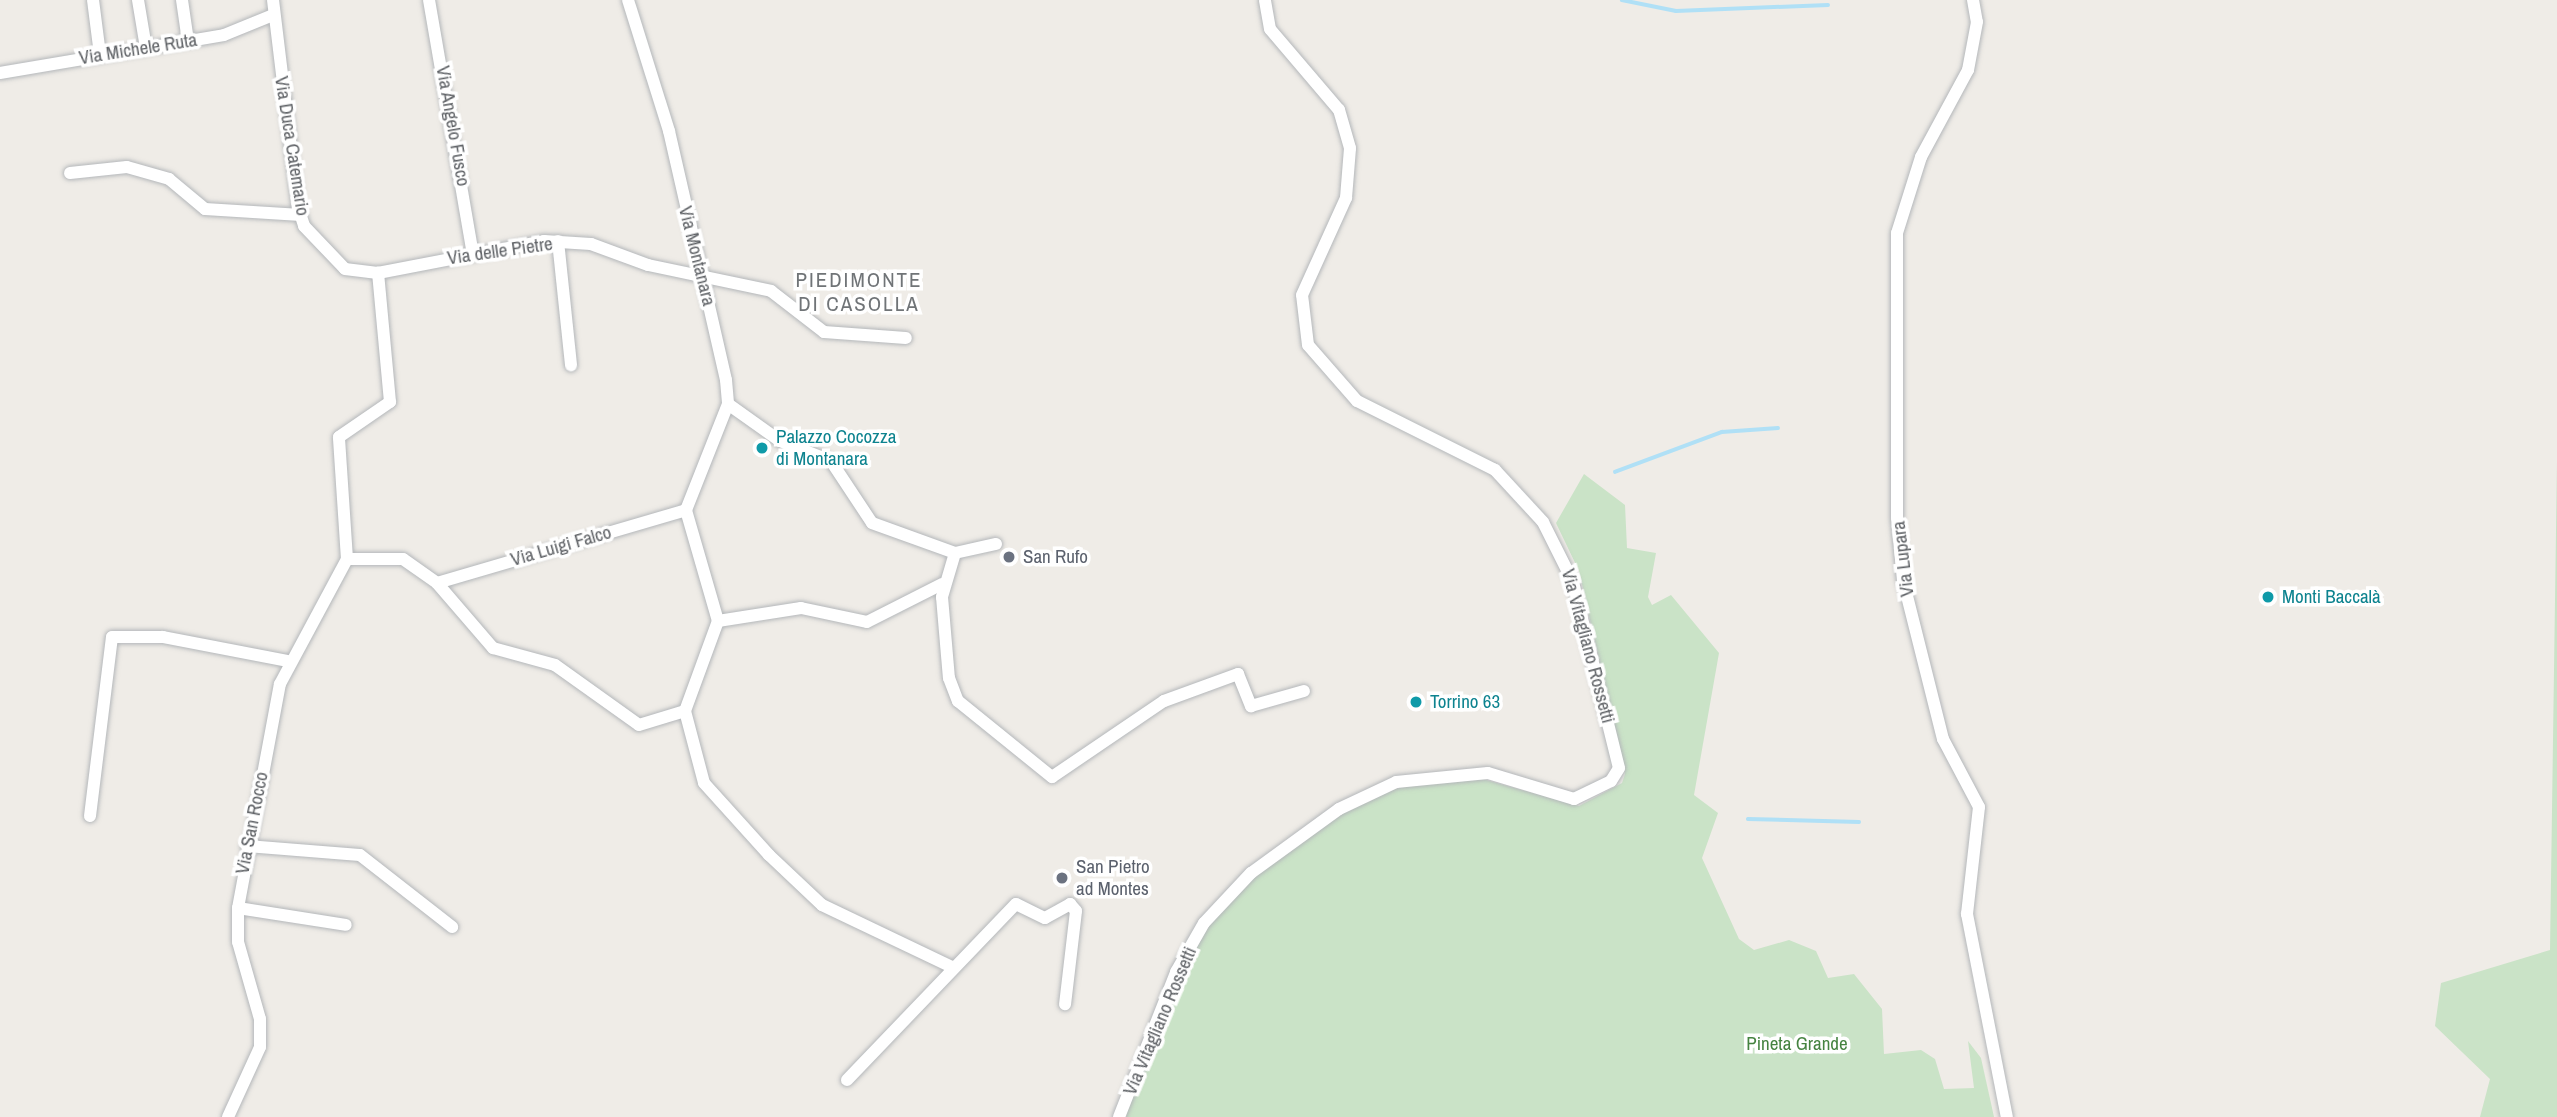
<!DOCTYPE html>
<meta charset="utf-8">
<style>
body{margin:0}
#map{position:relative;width:2557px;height:1117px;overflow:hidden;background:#efece7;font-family:"Archivo Narrow",sans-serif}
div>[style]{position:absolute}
.green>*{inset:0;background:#cae3c7}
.stream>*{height:3.5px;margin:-1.75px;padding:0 1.75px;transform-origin:1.75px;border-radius:1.75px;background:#b0e0f6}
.roads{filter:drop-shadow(0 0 2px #b4b7ba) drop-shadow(0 0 2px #b4b7ba)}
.minor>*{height:12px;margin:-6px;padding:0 6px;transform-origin:6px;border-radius:6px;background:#fff}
.dots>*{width:19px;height:19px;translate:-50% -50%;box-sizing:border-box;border:4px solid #fff;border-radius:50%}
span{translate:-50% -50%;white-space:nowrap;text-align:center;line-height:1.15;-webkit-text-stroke:7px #fff;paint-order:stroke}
.street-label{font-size:19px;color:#5f6266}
.culture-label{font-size:19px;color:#0d838f}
.left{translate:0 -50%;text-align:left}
.worship-label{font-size:19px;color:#5b616d}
.park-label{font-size:19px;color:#458340}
.neighbourhood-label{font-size:21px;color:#707477;letter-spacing:2px}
</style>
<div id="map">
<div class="green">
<div style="clip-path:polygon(2557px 461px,2557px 1117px,2480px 1117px,2490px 1079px,2435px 1026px,2441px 983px,2550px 950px)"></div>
<div style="clip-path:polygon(1584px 474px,1625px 505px,1627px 548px,1656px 553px,1648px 597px,1652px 605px,1671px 595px,1719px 653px,1694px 795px,1718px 813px,1702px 858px,1739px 939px,1754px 950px,1789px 940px,1816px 951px,1828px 978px,1854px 974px,1882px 1009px,1884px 1054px,1921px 1050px,1935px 1059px,1944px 1089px,1974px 1088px,1968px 1041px,1981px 1058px,1994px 1117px,1125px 1117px,1186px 961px,1205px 930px,1261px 871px,1345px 812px,1395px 789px,1430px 782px,1479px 778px,1579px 806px,1622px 783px,1625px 774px,1579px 571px,1556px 523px)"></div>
</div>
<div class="stream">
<div style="left:1622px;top:0;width:55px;rotate:11.5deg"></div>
<div style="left:1676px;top:11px;width:152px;rotate:-2.3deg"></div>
<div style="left:1615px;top:472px;width:114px;rotate:-20.5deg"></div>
<div style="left:1722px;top:432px;width:56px;rotate:-4.1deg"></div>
<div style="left:1748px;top:819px;width:111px;rotate:1.5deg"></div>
</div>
<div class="roads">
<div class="minor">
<div style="left:93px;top:0;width:55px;rotate:82.7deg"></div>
<div style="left:138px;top:0;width:49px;rotate:80.5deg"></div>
<div style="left:182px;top:0;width:41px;rotate:81.7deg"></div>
<div style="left:273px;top:0;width:209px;rotate:83.1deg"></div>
<div style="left:298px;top:207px;width:20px;rotate:72deg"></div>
<div style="left:304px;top:226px;width:59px;rotate:46.4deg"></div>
<div style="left:345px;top:269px;width:33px;rotate:7deg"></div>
<div style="left:378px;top:273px;width:169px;rotate:-10.9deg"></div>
<div style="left:544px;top:241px;width:47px;rotate:3.7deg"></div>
<div style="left:591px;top:244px;width:61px;rotate:20.2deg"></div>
<div style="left:648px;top:265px;width:126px;rotate:11.9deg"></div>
<div style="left:771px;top:291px;width:67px;rotate:37.7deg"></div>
<div style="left:824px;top:332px;width:82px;rotate:4.2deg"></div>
<div style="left:429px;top:0;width:258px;rotate:80.2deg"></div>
<div style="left:628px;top:0;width:137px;rotate:72.6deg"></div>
<div style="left:669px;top:131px;width:255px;rotate:77.1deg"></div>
<div style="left:726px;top:380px;width:24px;rotate:85deg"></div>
<div style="left:728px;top:404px;width:114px;rotate:111.6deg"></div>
<div style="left:1973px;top:0;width:22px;rotate:80deg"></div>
<div style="left:1977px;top:22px;width:49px;rotate:100.6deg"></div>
<div style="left:1968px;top:70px;width:99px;rotate:118.4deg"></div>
<div style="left:1921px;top:157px;width:80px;rotate:107.5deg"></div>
<div style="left:1897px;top:233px;width:285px;rotate:90deg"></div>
<div style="left:1897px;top:518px;width:62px;rotate:84.5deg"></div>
<div style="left:1903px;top:580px;width:164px;rotate:75.9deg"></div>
<div style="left:1943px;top:739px;width:77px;rotate:62.1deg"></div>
<div style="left:1979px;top:807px;width:108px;rotate:96.4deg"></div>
<div style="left:1967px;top:914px;width:207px;rotate:78.9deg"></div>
<div style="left:0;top:73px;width:227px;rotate:-9.6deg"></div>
<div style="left:224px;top:35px;width:53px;rotate:-22.2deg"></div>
<div style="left:70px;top:173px;width:57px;rotate:-6deg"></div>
<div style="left:127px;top:167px;width:44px;rotate:15.9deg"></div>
<div style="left:169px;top:179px;width:47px;rotate:39.8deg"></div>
<div style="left:205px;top:209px;width:96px;rotate:3.6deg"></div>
<div style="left:558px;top:241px;width:125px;rotate:84deg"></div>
<div style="left:728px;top:404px;width:64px;rotate:35.4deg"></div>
<div style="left:780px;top:441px;width:55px;rotate:21.4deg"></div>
<div style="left:831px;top:461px;width:74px;rotate:56.5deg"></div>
<div style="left:872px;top:523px;width:88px;rotate:19.9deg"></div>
<div style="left:955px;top:553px;width:46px;rotate:106.5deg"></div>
<div style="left:942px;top:597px;width:81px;rotate:85.1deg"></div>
<div style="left:949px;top:678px;width:25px;rotate:69deg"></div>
<div style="left:958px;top:701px;width:121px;rotate:39deg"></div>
<div style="left:1052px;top:777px;width:135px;rotate:-34.2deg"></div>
<div style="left:1164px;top:701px;width:79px;rotate:-20deg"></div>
<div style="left:1238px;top:674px;width:35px;rotate:68deg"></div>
<div style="left:1251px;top:706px;width:55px;rotate:-15.8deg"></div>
<div style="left:955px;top:553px;width:42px;rotate:-12.4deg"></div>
<div style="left:347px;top:559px;width:56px"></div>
<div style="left:403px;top:559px;width:42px;rotate:35.2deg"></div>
<div style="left:437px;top:583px;width:86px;rotate:49.3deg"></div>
<div style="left:493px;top:648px;width:64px;rotate:15.3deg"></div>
<div style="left:555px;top:665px;width:103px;rotate:35.5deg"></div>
<div style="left:639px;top:725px;width:48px;rotate:-16.9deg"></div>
<div style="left:685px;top:711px;width:96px;rotate:-69.9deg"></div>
<div style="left:718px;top:621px;width:116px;rotate:-106.1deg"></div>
<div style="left:347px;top:559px;width:122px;rotate:-93.8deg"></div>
<div style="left:339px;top:437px;width:62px;rotate:-34.5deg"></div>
<div style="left:390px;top:402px;width:130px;rotate:-95.3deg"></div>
<div style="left:437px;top:583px;width:259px;rotate:-16.3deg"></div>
<div style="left:718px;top:621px;width:84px;rotate:-8.9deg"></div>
<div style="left:801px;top:608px;width:67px;rotate:12deg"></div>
<div style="left:867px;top:622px;width:84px;rotate:-26.9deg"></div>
<div style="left:685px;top:711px;width:74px;rotate:75.2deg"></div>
<div style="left:704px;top:783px;width:97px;rotate:47.9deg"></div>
<div style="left:769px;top:855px;width:73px;rotate:43.3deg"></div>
<div style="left:822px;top:905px;width:146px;rotate:25.5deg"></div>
<div style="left:90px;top:816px;width:180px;rotate:-83deg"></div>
<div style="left:112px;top:637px;width:51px"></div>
<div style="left:163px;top:637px;width:127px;rotate:10.9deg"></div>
<div style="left:247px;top:846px;width:113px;rotate:4.6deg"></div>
<div style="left:360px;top:855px;width:117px;rotate:38deg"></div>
<div style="left:238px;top:908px;width:109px;rotate:8.9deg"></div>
<div style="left:847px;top:1080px;width:244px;rotate:-46.2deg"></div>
<div style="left:1016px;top:904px;width:32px;rotate:26deg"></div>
<div style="left:1045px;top:918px;width:29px;rotate:-29deg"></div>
<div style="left:1070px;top:904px;width:9px;rotate:49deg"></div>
<div style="left:1076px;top:911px;width:94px;rotate:96.7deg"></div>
<div style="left:228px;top:1117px;width:77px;rotate:-65.4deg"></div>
<div style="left:260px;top:1047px;width:28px;rotate:-90deg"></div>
<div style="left:260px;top:1019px;width:80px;rotate:-105.9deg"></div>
<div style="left:238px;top:942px;width:34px;rotate:-90deg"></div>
<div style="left:238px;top:908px;width:228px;rotate:-79.4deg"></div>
<div style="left:280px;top:684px;width:142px;rotate:-61.8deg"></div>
<div style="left:1119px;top:1117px;width:156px;rotate:-68.5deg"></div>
<div style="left:1176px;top:972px;width:56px;rotate:-60.3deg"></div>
<div style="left:1204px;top:923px;width:69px;rotate:-46.8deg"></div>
<div style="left:1251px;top:873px;width:109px;rotate:-36deg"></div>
<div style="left:1339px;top:809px;width:63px;rotate:-25.3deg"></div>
<div style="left:1396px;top:782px;width:92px;rotate:-5.6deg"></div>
<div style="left:1488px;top:773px;width:90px;rotate:16.8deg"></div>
<div style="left:1574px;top:799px;width:41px;rotate:-25.9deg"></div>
<div style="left:1611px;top:781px;width:15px;rotate:-58deg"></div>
<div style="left:1619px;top:768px;width:192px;rotate:-103.9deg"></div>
<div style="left:1573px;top:582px;width:67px;rotate:-116.6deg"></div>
<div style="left:1543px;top:522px;width:71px;rotate:-132.7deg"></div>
<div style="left:1495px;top:470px;width:154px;rotate:-153.4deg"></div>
<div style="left:1357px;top:401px;width:74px;rotate:-131.2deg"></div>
<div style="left:1308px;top:345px;width:50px;rotate:-96.8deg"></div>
<div style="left:1302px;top:295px;width:107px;rotate:-65.6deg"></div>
<div style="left:1346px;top:198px;width:50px;rotate:-85.4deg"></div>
<div style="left:1350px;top:148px;width:40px;rotate:-106deg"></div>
<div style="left:1339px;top:110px;width:106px;rotate:-130.4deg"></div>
<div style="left:1270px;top:29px;width:29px;rotate:-100deg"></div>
</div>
</div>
<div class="dots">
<div style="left:762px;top:448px;background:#0f9aa8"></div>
<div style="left:1009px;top:557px;background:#6b7280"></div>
<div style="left:2268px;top:597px;background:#0f9aa8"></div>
<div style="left:1416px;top:702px;background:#0f9aa8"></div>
<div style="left:1062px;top:878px;background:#6b7280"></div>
</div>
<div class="street-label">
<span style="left:138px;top:49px;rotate:-9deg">Via Michele Ruta</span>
<span style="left:453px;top:126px;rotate:80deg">Via Angelo Fusco</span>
<span style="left:292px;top:146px;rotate:81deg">Via Duca Catemario</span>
<span style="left:500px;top:251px;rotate:-8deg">Via delle Pietre</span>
<span style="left:697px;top:256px;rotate:76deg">Via Montanara</span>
<span style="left:561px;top:546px;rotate:-16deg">Via Luigi Falco</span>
<span style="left:1903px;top:559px;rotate:-97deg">Via Lupara</span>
<span style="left:1588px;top:646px;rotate:75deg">Via Vitagliano Rossetti</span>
<span style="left:252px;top:823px;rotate:-79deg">Via San Rocco</span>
<span style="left:1160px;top:1021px;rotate:-67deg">Via Vitagliano Rossetti</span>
</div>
<div class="culture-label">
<span class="left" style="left:776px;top:448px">Palazzo Cocozza<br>di Montanara</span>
<span class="left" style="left:2282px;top:597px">Monti Baccalà</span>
<span class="left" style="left:1430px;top:702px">Torrino 63</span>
</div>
<div class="worship-label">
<span class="left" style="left:1023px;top:557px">San Rufo</span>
<span class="left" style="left:1076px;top:878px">San Pietro<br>ad Montes</span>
</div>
<div class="park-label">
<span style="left:1797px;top:1044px">Pineta Grande</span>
</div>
<div class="neighbourhood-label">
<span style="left:859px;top:292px">PIEDIMONTE<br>DI CASOLLA</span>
</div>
</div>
